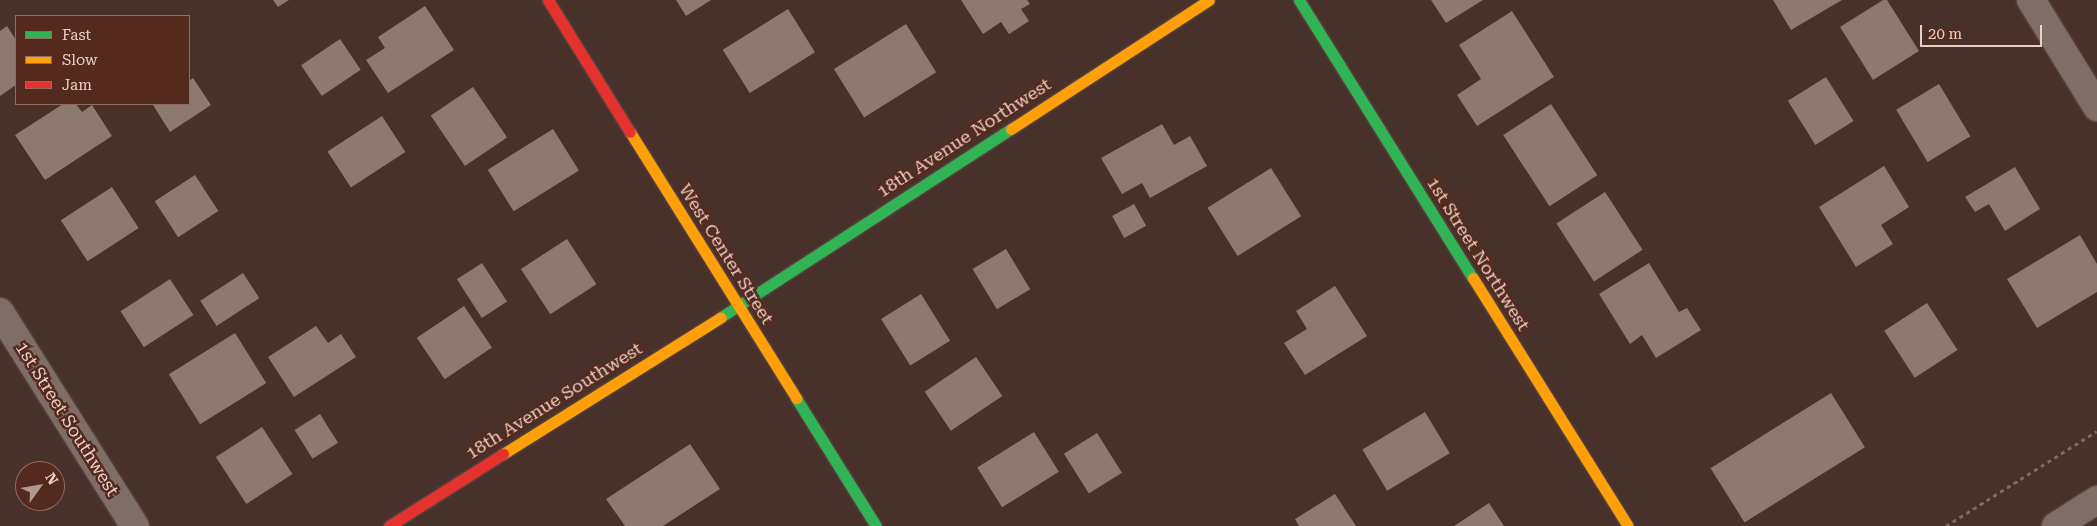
<!DOCTYPE html>
<style>
body{margin:0}
#map{position:relative;width:2097px;height:526px;overflow:hidden;background:#48312b;font-family:"Roboto Serif",serif}
div>[style]{position:absolute}
.building>*{inset:0;background:#8d7872;transform-origin:0 0}
.path>*{height:3px;margin-top:-1.5px;transform-origin:0;background:repeating-linear-gradient(90deg,#7b6a66 0 4px,transparent 0 8px)}
.roads{filter:drop-shadow(0 0 1px #614d48) drop-shadow(0 0 1px #614d48)}
.street>*{height:28px;margin:-14px;padding:0 14px;transform-origin:14px;border-radius:14px;background:#7f6d67}
.fast>*{height:11px;margin:-5.5px;padding:0 5.5px;transform-origin:5.5px;border-radius:5.5px;background:#30b455}
.slow>*{height:11px;margin:-5.5px;padding:0 5.5px;transform-origin:5.5px;border-radius:5.5px;background:#ff9f0a}
.jam>*{height:11px;margin:-5.5px;padding:0 5.5px;transform-origin:5.5px;border-radius:5.5px;background:#e5322d}
span{translate:-50% -50%;white-space:nowrap;text-align:center;line-height:1.15;-webkit-text-stroke:5px #552a1e;paint-order:stroke}
.street-label{font-size:18px;color:#eacfc6}
.legend{position:absolute;left:15px;top:15px;width:175px;height:90px;box-sizing:border-box;background:#552a1e;border:1px solid #916c61;margin:0;padding:6px 9px;list-style:none;font-size:15px;color:#eacfc6}
.legend li{display:flex;align-items:center;gap:10px;height:25px}
.legend b{width:25px;border:1px solid #916c61}
.north{position:absolute;left:15px;top:461px;width:50px;height:50px;box-sizing:border-box;background:#552a1e;border:1px solid #916c61;border-radius:50%;rotate:58deg;font-size:14px;font-weight:700;line-height:20px;text-align:center;color:#eacfc6}
.north::after{content:'';display:block;margin:auto;width:18px;height:22px;background:#b19890;clip-path:polygon(50% 0,100% 100%,50% 72%,0 100%)}
.scale{position:absolute;left:1920px;top:25px;width:122px;height:22px;box-sizing:border-box;border:2px solid #eacfc6;border-top:0;padding-left:6px;font-size:15px;line-height:18px;white-space:nowrap;color:#eacfc6;-webkit-text-stroke:4px #552a1e;paint-order:stroke}
</style>
<div id="map">
<div class="building">
<div style="clip-path:polygon(273px 0,289px 0,278px 7px)"></div>
<div style="clip-path:polygon(676px 0,711px 0,686px 16px)"></div>
<div style="clip-path:polygon(961px 0,1027px 0,1030px 4px,1021px 9px,1029px 21px,1009px 34px,1001px 22px,983px 34px)"></div>
<div style="clip-path:polygon(1431px 0,1483px 0,1446px 23px)"></div>
<div style="clip-path:polygon(1773px 0,1842px 0,1791px 30px)"></div>
<div style="clip-path:polygon(1883px 0,1887px 0,1919px 51px,1873px 80px,1840px 27px)"></div>
<div style="clip-path:polygon(425px 6px,454px 50px,388px 93px,366px 60px,385px 48px,378px 37px)"></div>
<div style="left:788px;top:9px;width:51px;height:77px;rotate:58deg"></div>
<div style="clip-path:polygon(1512px 11px,1554px 77px,1477px 126px,1457px 95px,1481px 79px,1459px 45px)"></div>
<div style="left:906px;top:24px;width:57px;height:85px;rotate:58deg"></div>
<div style="clip-path:polygon(7px 26px,16px 40px,16px 85px,0 96px,0 31px)"></div>
<div style="left:340px;top:39px;width:37px;height:47px;rotate:56deg"></div>
<div style="left:1826px;top:77px;width:52px;height:45px;rotate:58deg"></div>
<div style="clip-path:polygon(193px 78px,211px 105px,170px 132px,153px 105px,189px 104px,189px 81px)"></div>
<div style="left:1939px;top:84px;width:61px;height:50px;rotate:59deg"></div>
<div style="left:473px;top:87px;width:61px;height:51px;rotate:56deg"></div>
<div style="clip-path:polygon(63px 104px,76px 104px,82px 112px,92px 105px,112px 136px,45px 180px,15px 135px)"></div>
<div style="left:1551px;top:104px;width:85px;height:57px;rotate:57deg"></div>
<div style="left:382px;top:116px;width:43px;height:65px;rotate:57deg"></div>
<div style="clip-path:polygon(1162px 124px,1174px 145px,1190px 136px,1207px 166px,1150px 198px,1142px 183px,1122px 194px,1101px 158px)"></div>
<div style="left:553px;top:129px;width:49px;height:77px;rotate:58deg"></div>
<div style="clip-path:polygon(1884px 166px,1909px 207px,1881px 225px,1893px 244px,1856px 267px,1819px 207px)"></div>
<div style="clip-path:polygon(2015px 167px,2040px 209px,2005px 231px,1989px 204px,1975px 212px,1965px 197px)"></div>
<div style="left:1271px;top:168px;width:57px;height:75px;rotate:58deg"></div>
<div style="left:195px;top:175px;width:43px;height:48px;rotate:57deg"></div>
<div style="left:112px;top:187px;width:49px;height:61px;rotate:57deg"></div>
<div style="left:1605px;top:192px;width:69px;height:58px;rotate:57deg"></div>
<div style="left:1134px;top:204px;width:25px;height:25px;rotate:61deg"></div>
<div style="clip-path:polygon(2080px 235px,2097px 264px,2097px 292px,2037px 328px,2007px 279px)"></div>
<div style="left:567px;top:239px;width:54px;height:55px;rotate:57deg"></div>
<div style="left:1006px;top:249px;width:47px;height:39px;rotate:59deg"></div>
<div style="left:482px;top:263px;width:46px;height:30px;rotate:57deg"></div>
<div style="clip-path:polygon(1649px 263px,1679px 312px,1687px 308px,1701px 330px,1656px 358px,1642px 335px,1630px 344px,1599px 294px)"></div>
<div style="left:243px;top:273px;width:30px;height:51px;rotate:57deg"></div>
<div style="left:170px;top:279px;width:43px;height:59px;rotate:57deg"></div>
<div style="clip-path:polygon(1335px 286px,1367px 336px,1305px 375px,1284px 343px,1307px 329px,1296px 311px)"></div>
<div style="left:921px;top:294px;width:55px;height:47px;rotate:58deg"></div>
<div style="left:1927px;top:303px;width:56px;height:51px;rotate:57deg"></div>
<div style="left:464px;top:306px;width:50px;height:57px;rotate:56deg"></div>
<div style="clip-path:polygon(316px 326px,328px 343px,341px 334px,356px 357px,294px 397px,268px 357px)"></div>
<div style="left:235px;top:333px;width:59px;height:78px;rotate:58deg"></div>
<div style="left:976px;top:357px;width:47px;height:62px;rotate:56deg"></div>
<div style="left:1831px;top:393px;width:64px;height:142px;rotate:58deg"></div>
<div style="left:1425px;top:412px;width:48px;height:73px;rotate:59deg"></div>
<div style="left:320px;top:414px;width:34px;height:30px;rotate:58deg"></div>
<div style="left:262px;top:427px;width:56px;height:55px;rotate:57deg"></div>
<div style="left:1034px;top:432px;width:47px;height:67px;rotate:58deg"></div>
<div style="left:1097px;top:433px;width:47px;height:39px;rotate:58deg"></div>
<div style="clip-path:polygon(690px 444px,720px 489px,663px 526px,625px 526px,606px 499px)"></div>
<div style="clip-path:polygon(1335px 494px,1356px 526px,1299px 526px,1295px 519px)"></div>
<div style="clip-path:polygon(1489px 503px,1504px 526px,1454px 526px)"></div>
</div>
<div class="path">
<div style="left:1946px;top:526px;width:178px;rotate:-32.2deg"></div>
</div>
<div class="roads">
<div class="street">
<div style="left:2031px;top:0;width:126px;rotate:58.3deg"></div>
<div style="left:0;top:312px;width:253px;rotate:57.8deg"></div>
<div style="left:2056px;top:526px;width:49px;rotate:-32.4deg"></div>
</div>
<div class="fast">
<div style="left:1299px;top:0;width:328px;rotate:58deg"></div>
<div style="left:721px;top:317px;width:346px;rotate:-33deg"></div>
<div style="left:796px;top:398px;width:151px;rotate:58deg"></div>
</div>
<div class="slow">
<div style="left:1011px;top:129px;width:236px;rotate:-33.1deg"></div>
<div style="left:630px;top:132px;width:314px;rotate:58deg"></div>
<div style="left:1473px;top:278px;width:292px;rotate:58deg"></div>
<div style="left:503px;top:454px;width:257px;rotate:-32.1deg"></div>
</div>
<div class="jam">
<div style="left:548px;top:0;width:155px;rotate:58.2deg"></div>
<div style="left:389px;top:526px;width:135px;rotate:-32.3deg"></div>
</div>
</div>
<div class="street-label">
<span style="left:964px;top:138px;rotate:-33deg">18th Avenue Northwest</span>
<span style="left:726px;top:254px;rotate:58deg">West Center Street</span>
<span style="left:1478px;top:254px;rotate:58deg">1st Street Northwest</span>
<span style="left:554px;top:401px;rotate:-32deg">18th Avenue Southwest</span>
<span style="left:67px;top:419px;rotate:58deg">1st Street Southwest</span>
</div>
<ul class="legend">
<li><b style="height:6px;background:#30b455"></b>Fast</li>
<li><b style="height:6px;background:#ff9f0a"></b>Slow</li>
<li><b style="height:6px;background:#e5322d"></b>Jam</li>
</ul>
<div class="north">N</div>
<div class="scale">20 m</div>
</div>
